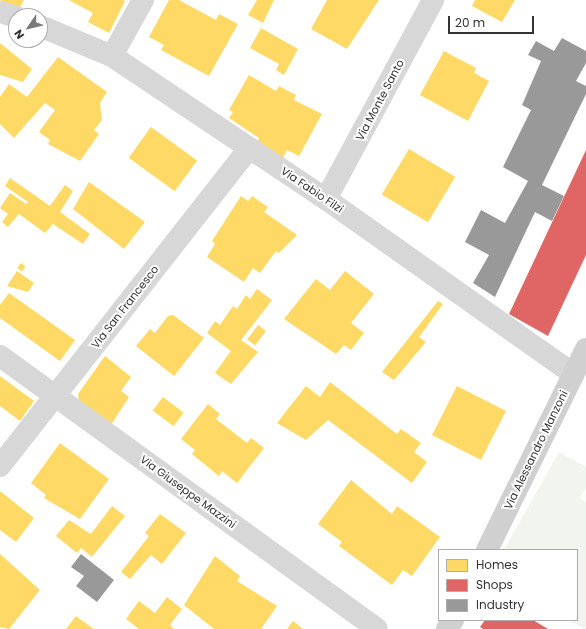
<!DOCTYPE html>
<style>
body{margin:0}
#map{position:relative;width:586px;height:629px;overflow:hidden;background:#fff;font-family:Poppins,sans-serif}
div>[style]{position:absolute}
.green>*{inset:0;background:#f1f5ed}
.homes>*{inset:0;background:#ffd966;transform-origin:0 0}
.shops>*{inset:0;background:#e06666}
.industry>*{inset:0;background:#999}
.street>*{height:22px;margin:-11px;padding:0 11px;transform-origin:11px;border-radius:11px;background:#d7d7d7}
.secondary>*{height:22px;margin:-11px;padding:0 11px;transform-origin:11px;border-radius:11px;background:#d0d0d0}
span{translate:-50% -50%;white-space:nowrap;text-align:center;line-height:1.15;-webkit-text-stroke:4px #fff;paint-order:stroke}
.street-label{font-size:11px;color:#333}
.legend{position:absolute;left:438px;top:549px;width:140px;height:72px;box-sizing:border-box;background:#fff;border:1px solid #adadad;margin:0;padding:5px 7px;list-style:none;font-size:12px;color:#333}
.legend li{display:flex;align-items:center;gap:8px;height:20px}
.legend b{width:20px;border:1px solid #adadad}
.north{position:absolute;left:8px;top:8px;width:40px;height:40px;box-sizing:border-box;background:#fff;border:1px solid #adadad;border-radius:50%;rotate:235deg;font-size:11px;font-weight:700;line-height:16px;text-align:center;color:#333}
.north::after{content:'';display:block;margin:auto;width:14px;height:18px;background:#7a7a7a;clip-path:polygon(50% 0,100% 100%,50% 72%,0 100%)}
.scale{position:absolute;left:448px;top:16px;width:86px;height:18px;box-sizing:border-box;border:2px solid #333;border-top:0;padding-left:5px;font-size:12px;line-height:14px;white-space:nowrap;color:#333;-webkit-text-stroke:3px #fff;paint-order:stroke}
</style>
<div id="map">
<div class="green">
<div style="clip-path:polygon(559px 452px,586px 467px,586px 488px,580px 498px,586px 502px,586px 629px,568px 620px,577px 620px,577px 550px,504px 550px)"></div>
</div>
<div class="homes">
<div style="clip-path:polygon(0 0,24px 0,17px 12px)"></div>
<div style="clip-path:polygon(69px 0,123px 0,125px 1px,109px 33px,88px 22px,93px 13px)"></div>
<div style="clip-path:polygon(169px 0,179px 0,216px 20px,219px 14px,238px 24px,209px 76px,161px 50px,164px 45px,149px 37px)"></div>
<div style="clip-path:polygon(257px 0,274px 0,263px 23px,248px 15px)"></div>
<div style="clip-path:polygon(327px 0,379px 0,347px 49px,311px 29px)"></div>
<div style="clip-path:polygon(475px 0,515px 0,502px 22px,472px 6px)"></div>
<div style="clip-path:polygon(261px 28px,298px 49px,284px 75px,276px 70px,279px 64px,250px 48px)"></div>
<div style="clip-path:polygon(0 43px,32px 69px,23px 82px,0 75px)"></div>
<div style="clip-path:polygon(444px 51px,476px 68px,474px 73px,489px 81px,468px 121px,420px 95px)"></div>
<div style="clip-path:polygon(58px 57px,107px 92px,100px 103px,102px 120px,94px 130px,99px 134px,80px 161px,48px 144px,50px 140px,39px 132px,55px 110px,45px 103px,14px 138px,0 124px,0 97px,9px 84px,27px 97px)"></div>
<div style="clip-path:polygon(249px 75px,276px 91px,279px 86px,296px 95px,294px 100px,322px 114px,299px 156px,287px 150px,282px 160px,256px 144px,259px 138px,229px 118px,233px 112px,229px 110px)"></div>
<div style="left:151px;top:127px;width:57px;height:38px;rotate:36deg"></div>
<div style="left:409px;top:149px;width:54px;height:53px;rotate:31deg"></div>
<div style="clip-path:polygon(10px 178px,50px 206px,65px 185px,73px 191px,60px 212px,90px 234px,83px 244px,53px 224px,45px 233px,19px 214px,8px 227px,2px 222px,8px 214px,0 208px,10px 193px,26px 204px,28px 202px,5px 186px)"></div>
<div style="clip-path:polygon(89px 182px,145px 222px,124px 249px,73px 209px)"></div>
<div style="clip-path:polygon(241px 196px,248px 201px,252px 196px,268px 207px,264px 212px,297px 235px,279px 253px,276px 251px,260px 273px,253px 268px,244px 282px,207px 257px,215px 244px,212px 241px)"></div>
<div style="left:21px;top:263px;width:6px;height:6px;rotate:39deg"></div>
<div style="clip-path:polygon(17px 271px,34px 283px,28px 292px,7px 286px)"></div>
<div style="clip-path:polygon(345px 271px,374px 294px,351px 323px,364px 333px,351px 350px,344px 345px,336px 354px,284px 319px,316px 279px,330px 290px)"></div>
<div style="clip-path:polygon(257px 289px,272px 300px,241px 340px,258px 352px,231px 384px,215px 373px,231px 351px,207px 333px,215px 321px,220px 325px,233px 306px,237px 309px,246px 295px,250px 299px)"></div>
<div style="clip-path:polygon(9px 293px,75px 340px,60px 361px,0 318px,0 305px)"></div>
<div style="clip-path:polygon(438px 301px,443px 304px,419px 337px,426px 342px,394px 380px,382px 372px)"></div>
<div style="clip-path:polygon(173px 315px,204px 338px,174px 376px,136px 346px,150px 329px,155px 333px,168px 316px)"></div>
<div style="left:258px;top:325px;width:10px;height:18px;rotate:37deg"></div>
<div style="clip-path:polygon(105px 356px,131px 377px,121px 391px,129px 397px,111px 425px,79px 401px,78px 394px)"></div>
<div style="clip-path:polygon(0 376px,34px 401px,20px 421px,0 406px)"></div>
<div style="clip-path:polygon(330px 382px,397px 434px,401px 429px,421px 443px,414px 452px,427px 462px,412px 483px,328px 420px,306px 440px,277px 423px,306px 386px,320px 397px)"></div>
<div style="left:457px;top:386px;width:55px;height:55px;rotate:27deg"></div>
<div style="left:163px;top:397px;width:26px;height:17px;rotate:37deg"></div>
<div style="clip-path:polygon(208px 404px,220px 414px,216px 419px,247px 443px,251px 438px,264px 448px,237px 483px,222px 471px,219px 476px,192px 454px,195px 450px,181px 439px)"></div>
<div style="clip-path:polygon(60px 443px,109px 479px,80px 519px,44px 498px,46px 495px,31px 483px)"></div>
<div style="clip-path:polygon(351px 480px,392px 514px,397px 506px,440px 537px,412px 576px,403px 570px,392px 585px,339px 546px,342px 542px,318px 524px)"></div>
<div style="clip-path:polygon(0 491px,34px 518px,16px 542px,0 530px)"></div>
<div style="clip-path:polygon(112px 506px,125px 516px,92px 557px,81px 548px,77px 553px,56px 536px,69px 520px,91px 534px)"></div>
<div style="clip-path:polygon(160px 514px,186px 533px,162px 564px,151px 555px,130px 579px,121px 572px,149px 536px,145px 533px)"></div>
<div style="clip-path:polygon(0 554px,40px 590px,9px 629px,0 627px)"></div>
<div style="clip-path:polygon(215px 556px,240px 576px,237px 581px,277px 606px,261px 629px,214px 629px,184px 605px)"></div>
<div style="clip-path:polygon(167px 597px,182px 609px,170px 625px,174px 629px,139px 629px,126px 619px,139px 601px,155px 613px)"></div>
<div style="clip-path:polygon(76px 616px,77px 617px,94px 629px,66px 629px)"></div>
<div style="clip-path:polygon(293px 621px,303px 629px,287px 629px)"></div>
</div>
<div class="shops">
<div style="clip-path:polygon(586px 150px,586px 255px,548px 336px,509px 314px)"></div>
<div style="clip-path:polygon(485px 620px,533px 620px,548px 629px,483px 629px,480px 627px)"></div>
</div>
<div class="industry">
<div style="clip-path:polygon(562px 38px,586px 51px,586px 63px,576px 81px,586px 86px,586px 94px,542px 185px,564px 196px,552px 221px,535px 212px,495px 297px,473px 283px,489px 255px,465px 242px,481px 210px,505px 223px,528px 181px,503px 167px,531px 110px,522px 105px,541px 61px,528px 55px,536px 41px,554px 51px)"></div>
<div style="clip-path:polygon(81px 554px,114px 580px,97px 602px,76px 586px,84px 576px,71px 567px)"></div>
</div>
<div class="street">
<div style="left:0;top:12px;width:17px;rotate:17deg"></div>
<div style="left:40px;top:26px;width:78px;rotate:22.6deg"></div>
<div style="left:112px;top:56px;width:257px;rotate:33.8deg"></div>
<div style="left:326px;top:199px;width:303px;rotate:35.3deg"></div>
<div style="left:112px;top:56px;width:64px;rotate:-61deg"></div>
<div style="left:326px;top:199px;width:226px;rotate:-61.7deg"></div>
<div style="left:0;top:356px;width:465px;rotate:35.9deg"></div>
<div style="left:0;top:466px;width:404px;rotate:-51.9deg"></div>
</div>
<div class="secondary">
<div style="left:487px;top:550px;width:224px;rotate:-63.8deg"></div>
<div style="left:447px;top:629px;width:11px;rotate:-56deg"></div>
</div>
<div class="street-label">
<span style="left:380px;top:100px;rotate:-62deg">Via Monte Santo</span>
<span style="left:312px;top:190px;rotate:34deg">Via Fabio Filzi</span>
<span style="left:125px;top:307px;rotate:-52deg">Via San Francesco</span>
<span style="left:536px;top:450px;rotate:-64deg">Via Alessandro Manzoni</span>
<span style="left:188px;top:492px;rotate:36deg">Via Giuseppe Mazzini</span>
</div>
<ul class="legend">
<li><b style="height:11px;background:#ffd966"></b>Homes</li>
<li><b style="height:11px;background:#e06666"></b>Shops</li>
<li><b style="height:11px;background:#999"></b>Industry</li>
</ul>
<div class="north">N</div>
<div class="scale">20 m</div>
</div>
